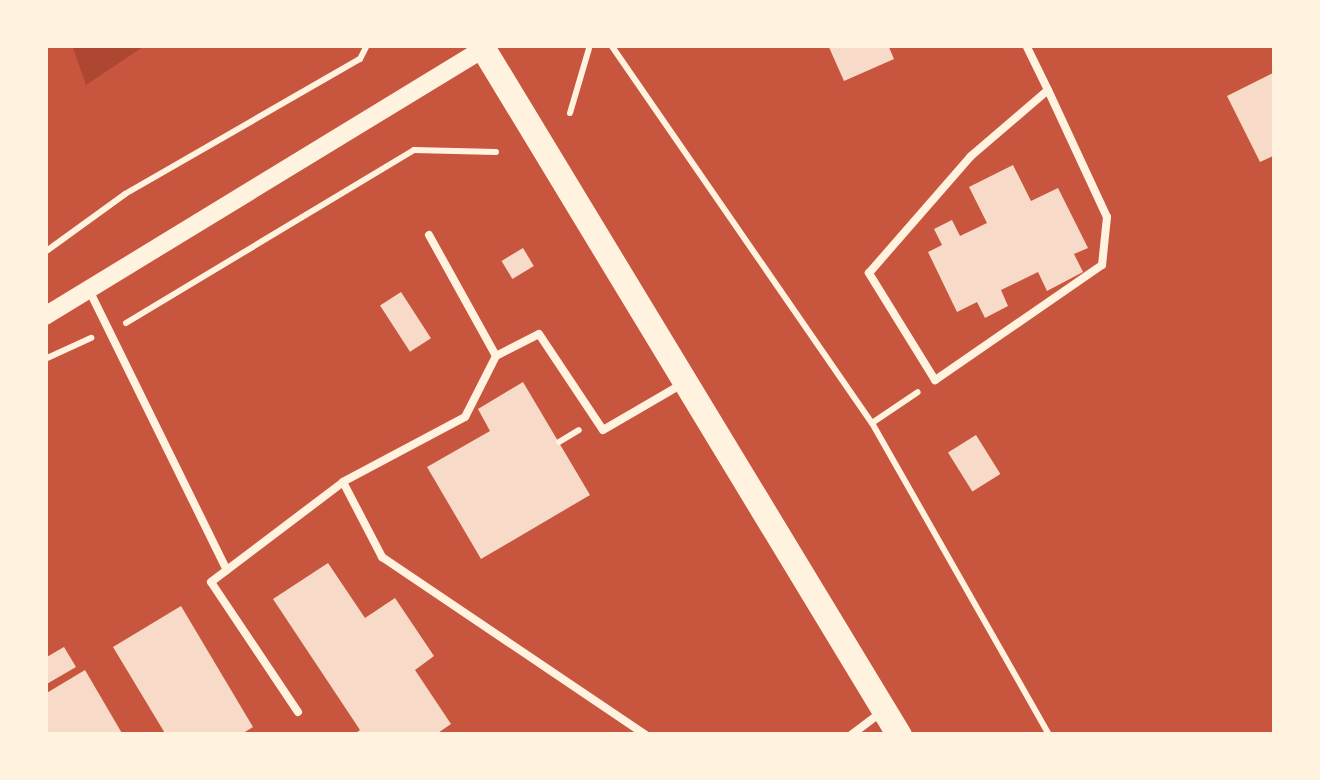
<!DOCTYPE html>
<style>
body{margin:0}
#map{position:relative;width:1320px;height:780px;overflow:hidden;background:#c8553d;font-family:Manrope,sans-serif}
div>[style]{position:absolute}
.green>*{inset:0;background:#ae4732}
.building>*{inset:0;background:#f7dbc8;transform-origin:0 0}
.path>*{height:6px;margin:-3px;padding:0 3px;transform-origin:3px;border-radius:3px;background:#fff3e0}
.service>*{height:8px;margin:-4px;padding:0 4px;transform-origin:4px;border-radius:4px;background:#fff3e0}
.tertiary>*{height:18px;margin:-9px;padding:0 9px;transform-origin:9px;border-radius:9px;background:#fff3e0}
.primary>*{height:25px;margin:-12.5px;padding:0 12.5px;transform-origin:12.5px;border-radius:12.5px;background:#fff3e0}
span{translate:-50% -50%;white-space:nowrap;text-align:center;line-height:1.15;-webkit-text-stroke:10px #fff3e0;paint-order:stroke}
.frame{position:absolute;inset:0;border:48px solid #fff3e0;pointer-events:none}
</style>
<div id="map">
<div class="green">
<div style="clip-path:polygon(72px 45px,146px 45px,86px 85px)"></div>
</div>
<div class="building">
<div style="clip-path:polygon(828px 45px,888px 45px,894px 59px,844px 81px)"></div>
<div style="clip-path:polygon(1275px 72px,1275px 155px,1260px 162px,1227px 96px)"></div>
<div style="clip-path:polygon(1013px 165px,1031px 201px,1058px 188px,1088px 248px,1074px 254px,1083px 272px,1047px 291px,1038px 272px,1001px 290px,1008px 306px,985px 318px,977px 302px,957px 312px,928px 252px,942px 245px,934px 229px,952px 220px,960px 236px,987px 223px,969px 187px)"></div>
<div style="left:523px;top:248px;width:21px;height:25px;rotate:59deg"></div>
<div style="left:401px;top:292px;width:55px;height:25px;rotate:57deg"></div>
<div style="clip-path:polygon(523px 382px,590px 495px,481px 559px,427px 467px,490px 431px,478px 409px)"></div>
<div style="left:976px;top:435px;width:46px;height:33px;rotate:58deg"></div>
<div style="clip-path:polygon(328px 563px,365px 618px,395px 598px,434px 656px,415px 670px,451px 724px,435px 735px,353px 735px,360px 730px,273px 599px)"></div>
<div style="clip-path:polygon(181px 606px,253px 727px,240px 735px,166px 735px,113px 647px)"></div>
<div style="clip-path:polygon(64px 647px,76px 667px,45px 685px,45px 658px)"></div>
<div style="clip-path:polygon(85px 670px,123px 735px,45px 735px,45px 694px)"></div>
</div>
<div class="path">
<div style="left:611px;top:45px;width:459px;rotate:55.4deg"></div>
<div style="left:872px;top:423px;width:359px;rotate:60.4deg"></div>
<div style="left:570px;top:113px;width:71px;rotate:-73.6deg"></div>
<div style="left:45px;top:252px;width:99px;rotate:-35.9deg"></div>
<div style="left:125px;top:194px;width:271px;rotate:-29.9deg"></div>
<div style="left:360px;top:59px;width:16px;rotate:-63deg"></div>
<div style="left:126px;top:323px;width:336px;rotate:-31deg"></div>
<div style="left:414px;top:150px;width:82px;rotate:1.4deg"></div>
<div style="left:45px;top:359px;width:51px;rotate:-24.5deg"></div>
<div style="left:872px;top:423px;width:55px;rotate:-34deg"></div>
<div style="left:559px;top:442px;width:23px;rotate:-31deg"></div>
</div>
<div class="service">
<div style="left:1026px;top:45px;width:50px;rotate:63.9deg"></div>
<div style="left:1048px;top:90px;width:140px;rotate:65.1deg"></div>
<div style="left:1107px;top:217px;width:48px;rotate:95.9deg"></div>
<div style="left:1102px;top:265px;width:203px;rotate:145.4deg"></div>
<div style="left:935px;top:380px;width:126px;rotate:-121.7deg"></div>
<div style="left:869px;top:273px;width:155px;rotate:-48.9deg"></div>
<div style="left:971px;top:156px;width:101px;rotate:-40.6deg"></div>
<div style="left:429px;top:235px;width:138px;rotate:61deg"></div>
<div style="left:496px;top:356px;width:68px;rotate:116.9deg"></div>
<div style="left:465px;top:417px;width:138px;rotate:152deg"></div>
<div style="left:343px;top:482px;width:85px;rotate:62.5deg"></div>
<div style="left:382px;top:557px;width:318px;rotate:34deg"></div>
<div style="left:90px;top:292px;width:310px;rotate:63.8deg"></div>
<div style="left:496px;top:356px;width:48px;rotate:-27.1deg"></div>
<div style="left:539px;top:334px;width:115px;rotate:56.3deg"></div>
<div style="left:603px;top:430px;width:91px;rotate:-30.2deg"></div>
<div style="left:298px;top:712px;width:156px;rotate:-123.8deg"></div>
<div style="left:211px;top:582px;width:166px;rotate:-37.1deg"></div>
<div style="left:851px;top:735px;width:35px;rotate:-37deg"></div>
</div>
<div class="tertiary">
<div style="left:45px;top:316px;width:513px;rotate:-31.37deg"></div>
</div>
<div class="primary">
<div style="left:481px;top:45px;width:807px;rotate:58.79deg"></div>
</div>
<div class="frame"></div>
</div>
